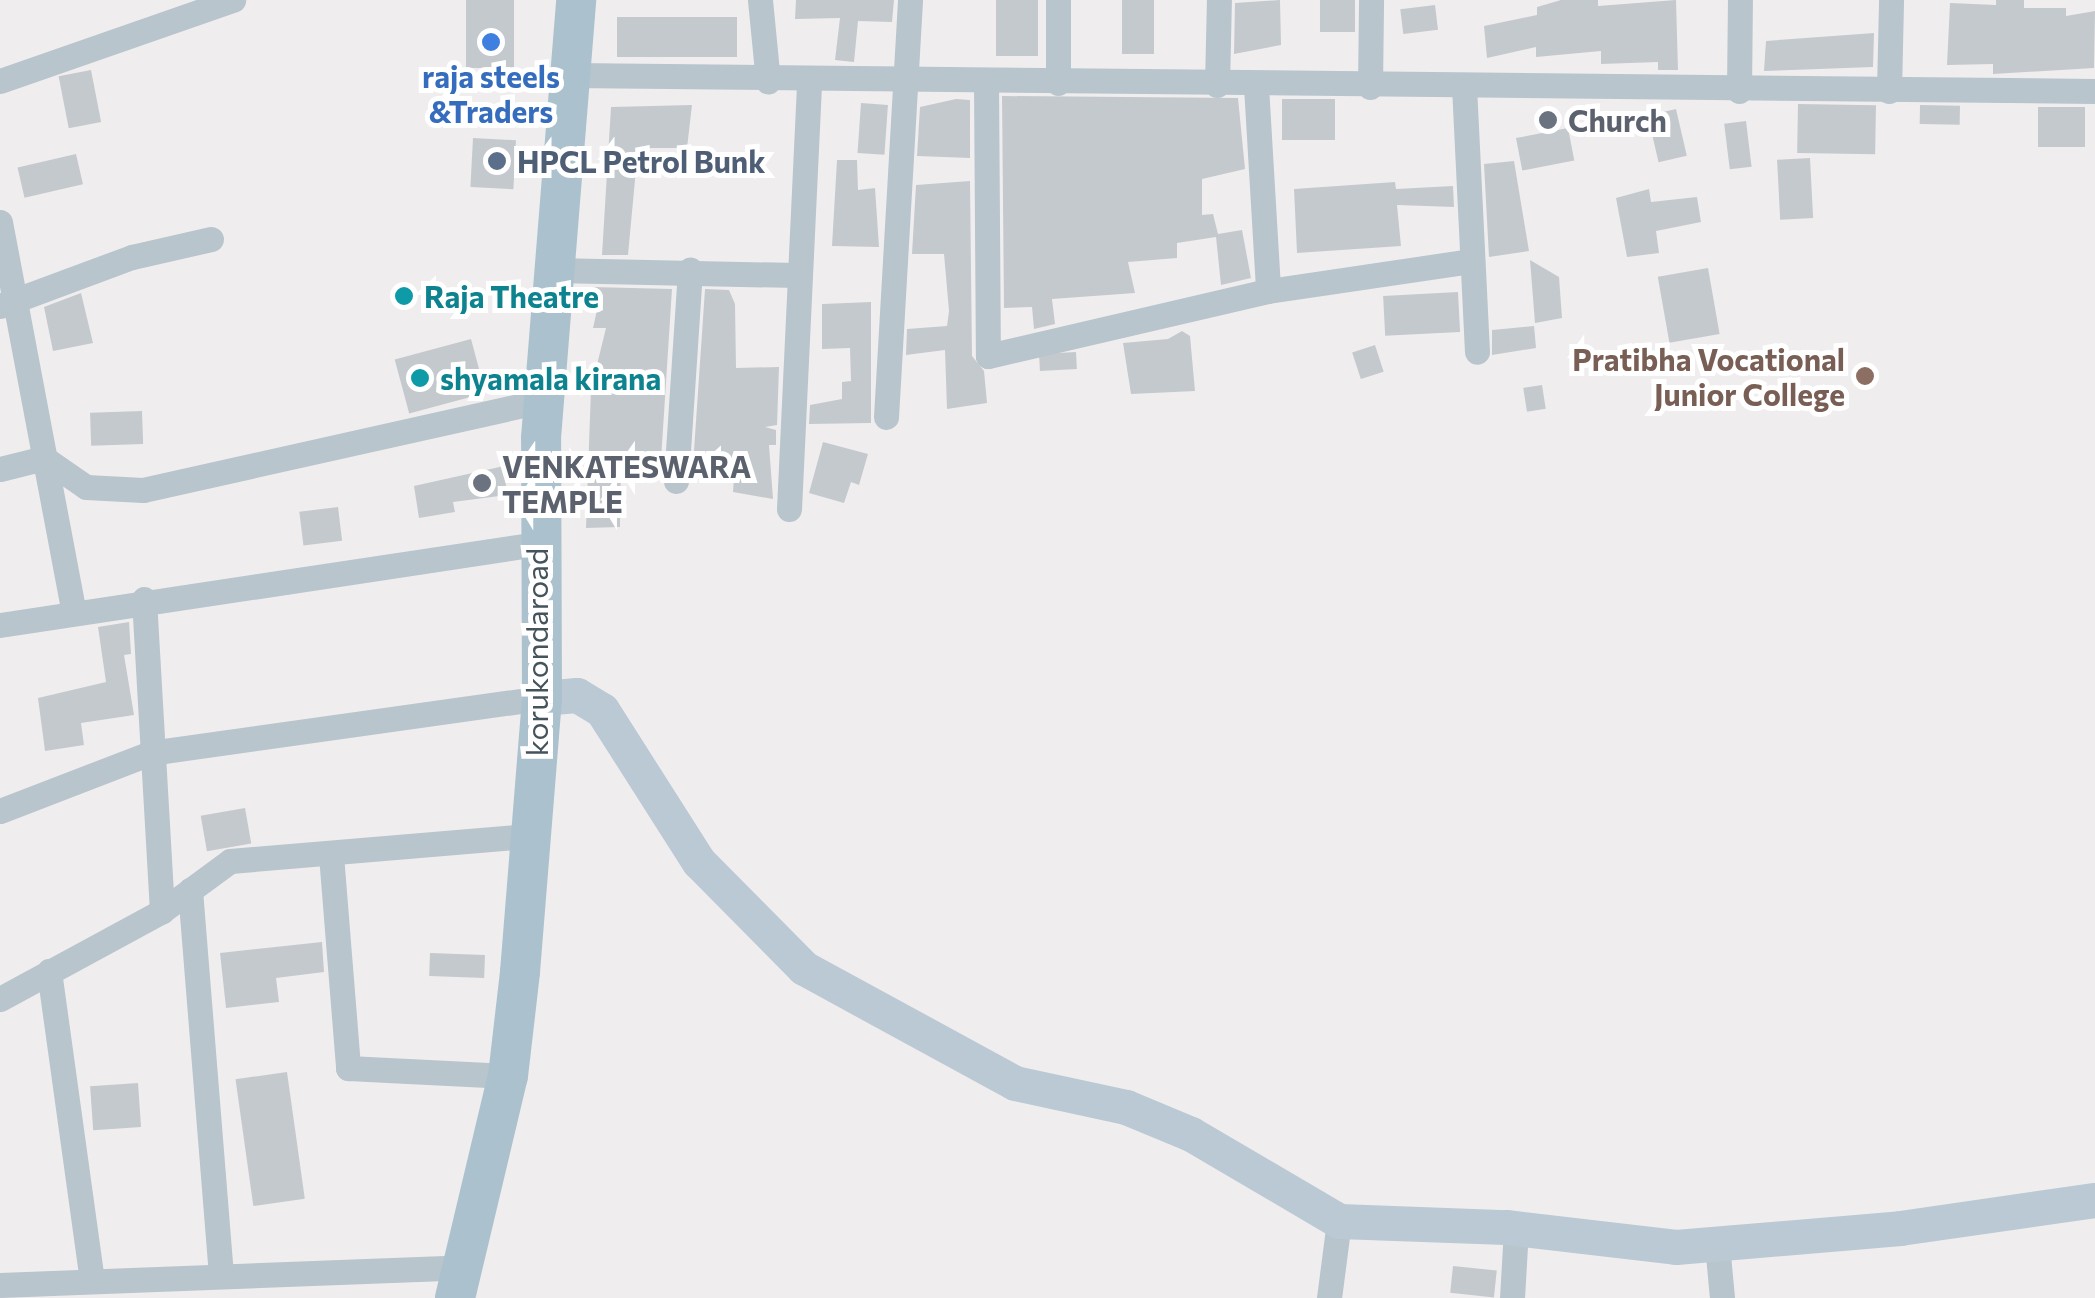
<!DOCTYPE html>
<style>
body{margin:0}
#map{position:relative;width:2095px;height:1298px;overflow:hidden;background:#f0edee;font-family:Commissioner,sans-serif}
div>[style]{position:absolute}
.building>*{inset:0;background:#c4c9ce;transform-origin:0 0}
.street>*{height:25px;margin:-12.5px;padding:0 12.5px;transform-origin:12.5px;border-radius:12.5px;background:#b8c5cc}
.secondary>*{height:35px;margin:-17.5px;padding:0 17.5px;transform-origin:17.5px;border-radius:17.5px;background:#bac9d3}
.primary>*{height:40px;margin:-20px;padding:0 20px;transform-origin:20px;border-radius:20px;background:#abc2ce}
.dots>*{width:28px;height:28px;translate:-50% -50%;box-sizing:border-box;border:5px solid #fff;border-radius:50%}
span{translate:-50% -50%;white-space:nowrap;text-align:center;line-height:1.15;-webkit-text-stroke:10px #fff;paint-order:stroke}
.shop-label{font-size:30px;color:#366cbe;font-weight:700}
.worship-label{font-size:30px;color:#5b616d;font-weight:700}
.left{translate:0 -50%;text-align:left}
.service-label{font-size:30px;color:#4e5e75;font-weight:700}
.culture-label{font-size:30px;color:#0d838f;font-weight:700}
.education-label{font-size:30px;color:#785e54;font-weight:700}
.right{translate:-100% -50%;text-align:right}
.street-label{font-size:30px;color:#45545c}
</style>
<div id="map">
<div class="building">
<div style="left:466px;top:0;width:48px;height:68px"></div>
<div style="clip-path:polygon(796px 0,894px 0,892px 22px,858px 21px,854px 62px,835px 60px,840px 18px,795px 19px)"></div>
<div style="left:996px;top:0;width:42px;height:56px"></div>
<div style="left:1122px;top:0;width:32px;height:54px"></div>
<div style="clip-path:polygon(1280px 0,1281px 45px,1234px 54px,1235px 3px)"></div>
<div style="left:1320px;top:0;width:35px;height:32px"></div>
<div style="clip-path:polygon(1561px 0,1598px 0,1598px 6px,1676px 0,1678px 70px,1658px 70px,1658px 62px,1601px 64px,1601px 51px,1536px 57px,1536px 47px,1487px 58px,1484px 26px,1537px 15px,1537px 7px)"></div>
<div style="clip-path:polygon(1996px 0,2024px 0,2024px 8px,2066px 8px,2066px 16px,2095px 11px,2094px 68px,1993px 74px,1993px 64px,1947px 65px,1950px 3px,1996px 5px)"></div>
<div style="left:1435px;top:5px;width:25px;height:35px;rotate:83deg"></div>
<div style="left:617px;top:17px;width:120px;height:40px"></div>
<div style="clip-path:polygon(1874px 33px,1873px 67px,1764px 71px,1766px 41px)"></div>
<div style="left:91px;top:70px;width:53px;height:33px;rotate:79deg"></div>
<div style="clip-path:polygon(1002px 96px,1238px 98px,1245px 169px,1202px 179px,1202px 215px,1213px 214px,1218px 234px,1242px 230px,1251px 278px,1221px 285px,1216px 237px,1177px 243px,1177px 258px,1128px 262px,1135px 293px,1052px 299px,1055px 324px,1034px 329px,1032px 307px,1004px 308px)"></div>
<div style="clip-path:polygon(956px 99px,970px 100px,970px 158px,917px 156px,920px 107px)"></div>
<div style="left:1282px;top:99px;width:53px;height:41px"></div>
<div style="left:861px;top:103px;width:27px;height:50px;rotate:4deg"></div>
<div style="left:1798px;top:104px;width:78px;height:49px;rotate:1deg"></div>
<div style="clip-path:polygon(692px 105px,687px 148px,638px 148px,628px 255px,602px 255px,611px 107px)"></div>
<div style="left:1920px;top:105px;width:40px;height:19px;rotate:1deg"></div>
<div style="left:2038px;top:107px;width:47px;height:40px"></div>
<div style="left:1676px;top:109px;width:48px;height:29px;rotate:77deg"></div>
<div style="left:1746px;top:121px;width:46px;height:22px;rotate:83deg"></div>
<div style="left:1568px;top:128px;width:33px;height:53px;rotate:79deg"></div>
<div style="left:473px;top:138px;width:43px;height:49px;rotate:3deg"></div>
<div style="left:76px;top:154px;width:31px;height:60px;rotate:77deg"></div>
<div style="left:1810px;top:158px;width:60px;height:33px;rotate:87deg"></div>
<div style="clip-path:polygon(837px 160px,857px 160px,858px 190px,875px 188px,879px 247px,832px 246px)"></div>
<div style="clip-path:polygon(1514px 161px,1529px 251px,1489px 257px,1484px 164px)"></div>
<div style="clip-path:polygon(970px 181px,972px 356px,984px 371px,987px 403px,947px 409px,945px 350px,906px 355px,907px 329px,947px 326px,949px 311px,944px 254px,912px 254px,916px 185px)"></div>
<div style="clip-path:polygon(1395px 182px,1396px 189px,1453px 186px,1454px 207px,1397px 205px,1401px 246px,1297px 253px,1294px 189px)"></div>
<div style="clip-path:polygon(1649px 189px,1651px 202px,1697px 197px,1701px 222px,1656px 231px,1659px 253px,1627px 257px,1616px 198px)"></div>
<div style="clip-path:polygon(1530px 260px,1559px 277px,1562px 318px,1535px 323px)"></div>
<div style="left:1708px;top:268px;width:67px;height:51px;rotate:80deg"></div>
<div style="clip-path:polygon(592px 287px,672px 289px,661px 460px,621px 460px,620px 527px,586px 528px,591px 389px,606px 328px,593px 328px,599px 301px)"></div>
<div style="clip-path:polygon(705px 289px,729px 290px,735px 304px,736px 368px,779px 367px,777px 425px,765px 427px,776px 430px,776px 445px,769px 445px,773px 499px,733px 492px,734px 478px,692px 480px)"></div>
<div style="left:1458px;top:292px;width:40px;height:75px;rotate:87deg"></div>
<div style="clip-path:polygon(81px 293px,93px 343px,53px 351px,44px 307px)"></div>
<div style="clip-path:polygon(871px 302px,871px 423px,809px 424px,810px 405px,842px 399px,842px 382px,851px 381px,850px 348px,822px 349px,822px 304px)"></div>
<div style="clip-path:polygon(1534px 326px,1536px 348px,1492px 355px,1492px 330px)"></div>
<div style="clip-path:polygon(1182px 331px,1190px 336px,1195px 391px,1131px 394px,1123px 343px,1168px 339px)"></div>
<div style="left:471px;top:339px;width:56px;height:79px;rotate:75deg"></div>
<div style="left:1375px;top:345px;width:28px;height:24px;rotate:72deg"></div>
<div style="left:1076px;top:352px;width:17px;height:37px;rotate:87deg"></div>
<div style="left:1542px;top:385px;width:24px;height:19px;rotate:81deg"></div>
<div style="left:142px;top:411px;width:33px;height:52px;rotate:88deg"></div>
<div style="clip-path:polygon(823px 442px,868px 454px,859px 485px,851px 482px,844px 503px,809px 493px)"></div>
<div style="clip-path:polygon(504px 466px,507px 495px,453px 502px,455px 512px,419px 518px,414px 486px)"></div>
<div style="left:338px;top:507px;width:34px;height:39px;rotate:83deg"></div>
<div style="clip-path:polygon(129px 622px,131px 654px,124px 655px,134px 715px,81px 723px,84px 745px,45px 751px,38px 698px,106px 682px,98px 627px)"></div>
<div style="left:245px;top:808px;width:36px;height:45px;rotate:80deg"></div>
<div style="clip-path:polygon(322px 942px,324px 972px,276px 978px,279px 1002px,226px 1008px,220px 953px)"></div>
<div style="left:430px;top:953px;width:55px;height:23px;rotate:2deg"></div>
<div style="left:287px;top:1072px;width:128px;height:52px;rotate:82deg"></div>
<div style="left:138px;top:1083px;width:44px;height:48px;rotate:86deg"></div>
<div style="left:1453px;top:1266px;width:44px;height:27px;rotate:6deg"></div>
</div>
<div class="street">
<div style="left:760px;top:0;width:82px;rotate:84.4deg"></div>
<div style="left:1058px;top:0;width:83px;rotate:90deg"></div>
<div style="left:570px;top:75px;width:1525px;rotate:0.6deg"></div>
<div style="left:0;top:81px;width:247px;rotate:-19.2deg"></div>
<div style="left:986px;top:81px;width:275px;rotate:89.6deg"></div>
<div style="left:988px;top:356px;width:287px;rotate:-13.1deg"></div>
<div style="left:1268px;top:291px;width:206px;rotate:-8.4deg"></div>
<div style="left:1217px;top:85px;width:85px;rotate:-88.7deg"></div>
<div style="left:1256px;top:86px;width:205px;rotate:86.6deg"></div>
<div style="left:1464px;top:86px;width:266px;rotate:87.2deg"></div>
<div style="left:1370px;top:87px;width:87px;rotate:-89.3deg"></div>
<div style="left:1739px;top:91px;width:91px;rotate:-89.4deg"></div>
<div style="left:1889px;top:91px;width:91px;rotate:-88.7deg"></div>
<div style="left:0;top:222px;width:395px;rotate:79.3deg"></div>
<div style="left:554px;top:270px;width:244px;rotate:1.2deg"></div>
<div style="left:0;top:306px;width:141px;rotate:-20.4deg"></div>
<div style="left:132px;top:257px;width:81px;rotate:-12.8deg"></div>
<div style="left:886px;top:417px;width:418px;rotate:-86.7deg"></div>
<div style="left:0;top:469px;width:45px;rotate:-14deg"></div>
<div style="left:44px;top:458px;width:51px;rotate:34.6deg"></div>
<div style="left:86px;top:487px;width:57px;rotate:3deg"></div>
<div style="left:143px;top:490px;width:411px;rotate:-12.6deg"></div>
<div style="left:676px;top:481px;width:212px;rotate:-86.2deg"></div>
<div style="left:789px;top:509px;width:430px;rotate:-87.3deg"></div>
<div style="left:144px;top:599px;width:313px;rotate:86.7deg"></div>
<div style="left:0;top:625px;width:543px;rotate:-8.58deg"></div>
<div style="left:0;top:811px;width:161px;rotate:-21.1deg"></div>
<div style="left:150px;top:753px;width:396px;rotate:-8deg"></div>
<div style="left:331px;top:855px;width:214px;rotate:85.4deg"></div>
<div style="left:348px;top:1068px;width:160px;rotate:2.9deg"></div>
<div style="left:190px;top:890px;width:387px;rotate:85.4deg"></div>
<div style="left:49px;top:971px;width:313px;rotate:82.1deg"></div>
<div style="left:0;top:999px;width:184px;rotate:-28.5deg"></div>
<div style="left:162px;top:911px;width:84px;rotate:-36.3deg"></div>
<div style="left:230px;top:861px;width:301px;rotate:-4.8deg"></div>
<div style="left:1717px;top:1244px;width:54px;rotate:84.7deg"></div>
<div style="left:0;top:1285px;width:465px;rotate:-2.2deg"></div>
<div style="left:1329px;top:1298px;width:78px;rotate:-82.6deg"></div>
<div style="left:1512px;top:1298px;width:70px;rotate:-86.7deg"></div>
</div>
<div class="secondary">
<div style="left:542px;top:698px;width:35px;rotate:-5deg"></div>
<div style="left:577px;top:695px;width:29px;rotate:31deg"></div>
<div style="left:602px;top:710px;width:180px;rotate:57.5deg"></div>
<div style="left:699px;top:862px;width:149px;rotate:45.3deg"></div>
<div style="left:804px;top:968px;width:240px;rotate:28.6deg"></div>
<div style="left:1015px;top:1083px;width:114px;rotate:12.2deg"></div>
<div style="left:1126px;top:1107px;width:70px;rotate:22.6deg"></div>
<div style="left:1191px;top:1134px;width:172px;rotate:30.4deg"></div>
<div style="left:1339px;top:1221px;width:167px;rotate:2.1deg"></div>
<div style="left:1506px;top:1227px;width:171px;rotate:6.7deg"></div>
<div style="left:1676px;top:1247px;width:225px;rotate:-4.8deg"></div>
<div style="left:1900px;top:1228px;width:197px;rotate:-8.2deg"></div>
</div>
<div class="primary">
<div style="left:455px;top:1298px;width:228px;rotate:-76.6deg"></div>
<div style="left:508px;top:1076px;width:105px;rotate:-83.4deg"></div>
<div style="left:520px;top:972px;width:275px;rotate:-85.4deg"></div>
<div style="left:542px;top:698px;width:260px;rotate:-90.2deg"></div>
<div style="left:541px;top:438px;width:439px;rotate:-85.4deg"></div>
</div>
<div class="dots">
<div style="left:491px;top:42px;background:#3f7fe0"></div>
<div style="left:1548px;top:120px;background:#6b7280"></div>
<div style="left:497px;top:161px;background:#5c6f8a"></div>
<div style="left:404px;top:296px;background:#0f9aa8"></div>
<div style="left:1865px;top:376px;background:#8d6e63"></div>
<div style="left:420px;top:378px;background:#0f9aa8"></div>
<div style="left:482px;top:483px;background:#6b7280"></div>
</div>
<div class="shop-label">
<span style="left:491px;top:93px">raja steels<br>&amp;Traders</span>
</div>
<div class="worship-label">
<span class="left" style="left:1568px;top:120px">Church</span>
<span class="left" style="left:502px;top:483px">VENKATESWARA<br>TEMPLE</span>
</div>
<div class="service-label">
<span class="left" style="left:517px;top:161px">HPCL Petrol Bunk</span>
</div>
<div class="culture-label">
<span class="left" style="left:424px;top:296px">Raja Theatre</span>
<span class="left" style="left:440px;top:378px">shyamala kirana</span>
</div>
<div class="education-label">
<span class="right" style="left:1845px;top:376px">Pratibha Vocational<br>Junior College</span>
</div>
<div class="street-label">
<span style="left:536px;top:652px;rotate:-90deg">korukondaroad</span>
</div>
</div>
